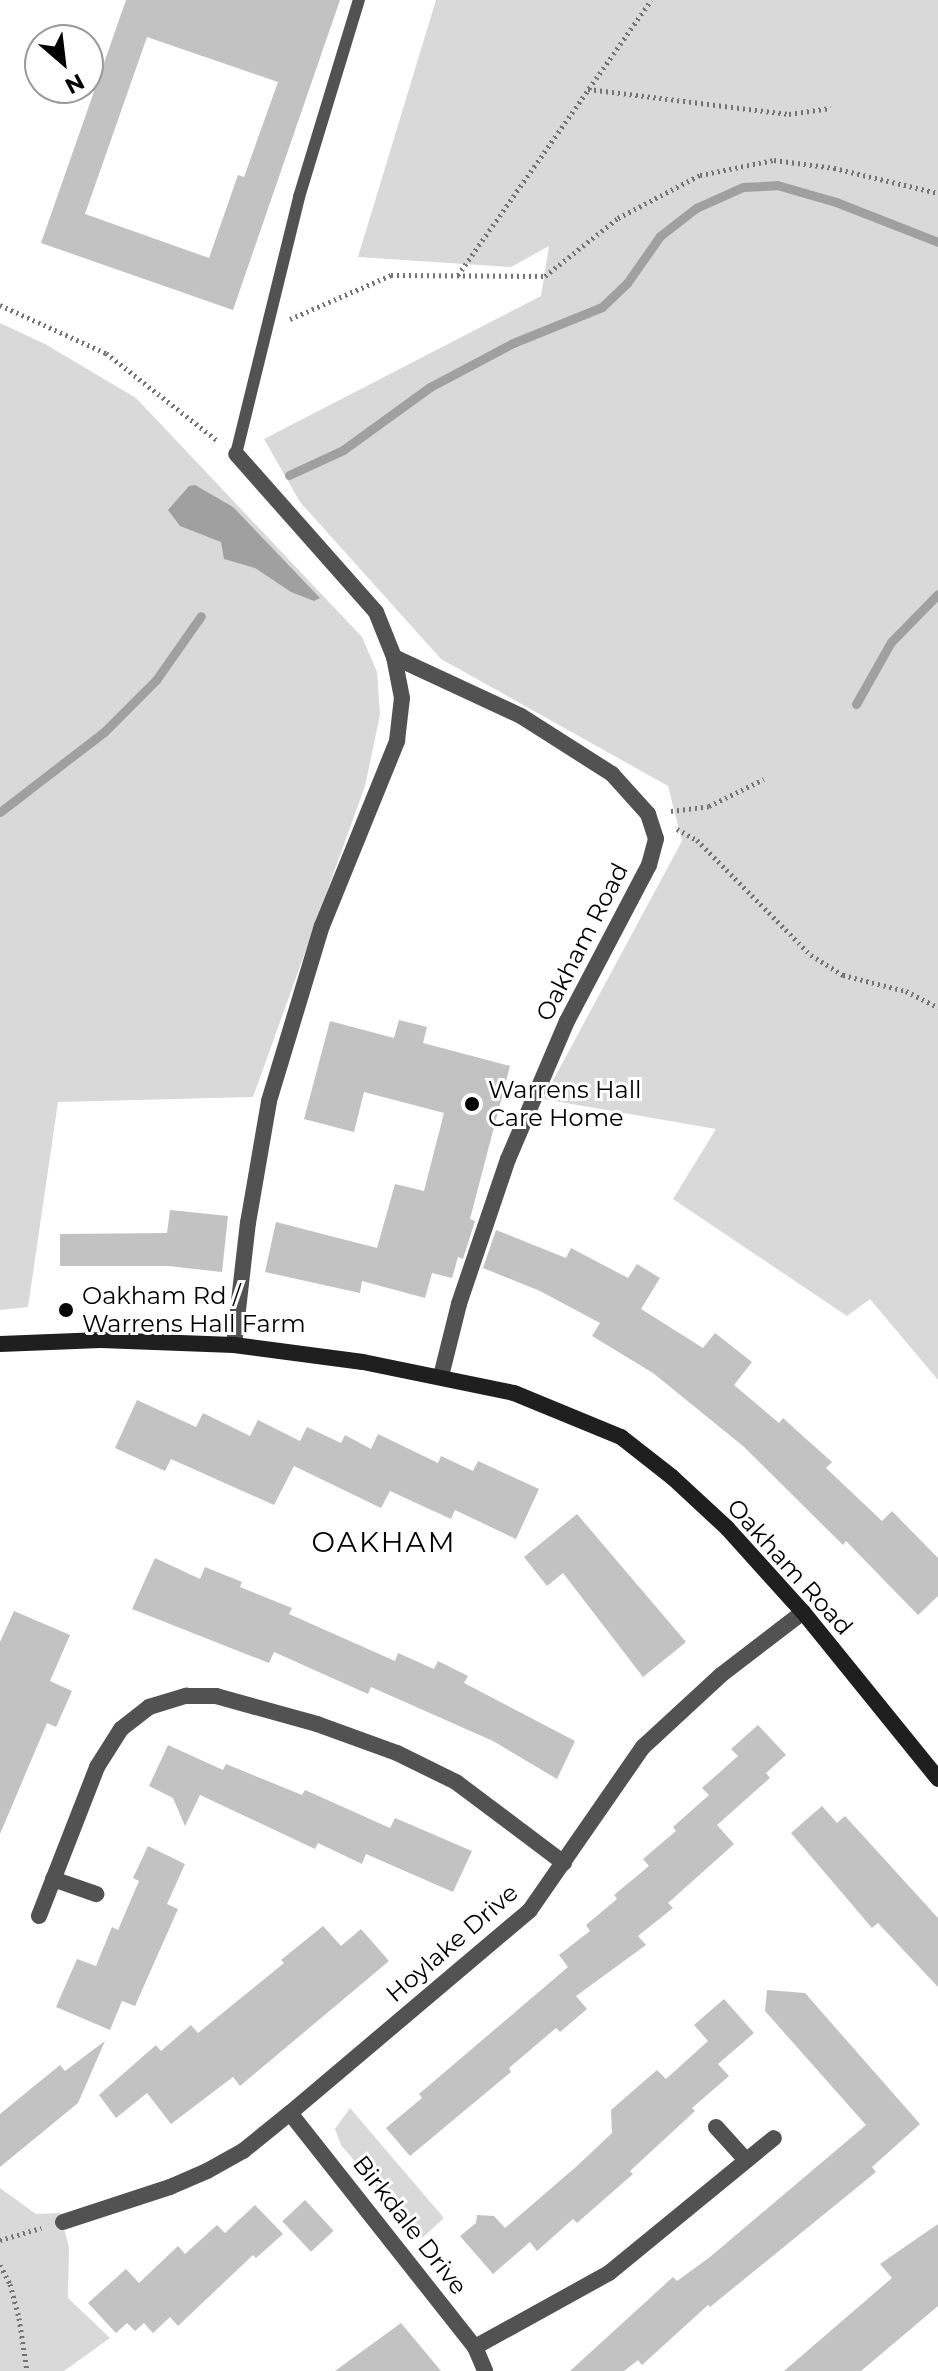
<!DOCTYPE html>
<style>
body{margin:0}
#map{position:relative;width:938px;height:2371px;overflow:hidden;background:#fff;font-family:Montserrat,sans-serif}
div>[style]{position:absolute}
.green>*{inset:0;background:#d9d9d9}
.water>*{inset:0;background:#a0a0a0}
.stream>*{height:9px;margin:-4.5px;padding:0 4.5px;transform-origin:4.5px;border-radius:4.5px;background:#a0a0a0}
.building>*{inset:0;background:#c2c2c2;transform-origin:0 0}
.path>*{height:5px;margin-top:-2.5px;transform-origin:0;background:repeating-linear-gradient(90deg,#747474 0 2px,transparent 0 6px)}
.lane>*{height:12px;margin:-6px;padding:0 6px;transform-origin:6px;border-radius:6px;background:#525252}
.street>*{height:16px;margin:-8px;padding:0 8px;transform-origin:8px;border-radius:8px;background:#525252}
.secondary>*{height:16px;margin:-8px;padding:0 8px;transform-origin:8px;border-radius:8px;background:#1f1f1f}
.dots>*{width:22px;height:22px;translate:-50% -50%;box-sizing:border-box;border:4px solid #fff;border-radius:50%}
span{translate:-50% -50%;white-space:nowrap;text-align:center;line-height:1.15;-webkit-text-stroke:6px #fff;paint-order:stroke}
.street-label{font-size:24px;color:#000}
.poi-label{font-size:24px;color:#000}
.left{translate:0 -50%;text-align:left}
.quarter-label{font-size:28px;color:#000;letter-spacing:2px}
.north{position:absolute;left:24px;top:24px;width:80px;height:80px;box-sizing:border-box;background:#fff;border:2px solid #999;border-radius:50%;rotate:152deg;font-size:22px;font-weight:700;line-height:32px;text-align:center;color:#000}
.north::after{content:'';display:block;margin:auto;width:28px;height:36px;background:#000;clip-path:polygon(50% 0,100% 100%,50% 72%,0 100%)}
</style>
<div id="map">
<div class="green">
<div style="clip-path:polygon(436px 0,938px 0,938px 1380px,870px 1299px,847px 1316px,673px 1199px,716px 1129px,543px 1099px,682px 841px,668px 786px,441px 659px,300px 502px,264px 439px,541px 296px,549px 246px,511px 267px,358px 257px)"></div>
<div style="clip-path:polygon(0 323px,45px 344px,136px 398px,362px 637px,377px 672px,380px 715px,365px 786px,253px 1097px,58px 1102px,28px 1307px,0 1310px)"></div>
<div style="clip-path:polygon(350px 2108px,444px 2218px,421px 2239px,341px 2145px,335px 2129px)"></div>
<div style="clip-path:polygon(0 2188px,36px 2214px,60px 2213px,69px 2247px,68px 2298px,110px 2338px,64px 2371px,0 2371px)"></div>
</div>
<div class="water">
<div style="clip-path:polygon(195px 485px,233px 507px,320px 598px,314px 601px,291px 592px,255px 568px,224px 559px,221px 542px,180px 526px,168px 510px,189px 486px)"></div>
</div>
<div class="stream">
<div style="left:289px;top:475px;width:60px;rotate:-24.8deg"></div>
<div style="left:343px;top:450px;width:107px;rotate:-35.9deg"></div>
<div style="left:430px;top:387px;width:94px;rotate:-27.9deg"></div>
<div style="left:513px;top:343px;width:96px;rotate:-22deg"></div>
<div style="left:602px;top:307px;width:35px;rotate:-44deg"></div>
<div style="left:627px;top:283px;width:57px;rotate:-54.9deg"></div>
<div style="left:660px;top:236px;width:46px;rotate:-37.9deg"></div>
<div style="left:696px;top:208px;width:51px;rotate:-24.1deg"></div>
<div style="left:743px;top:187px;width:34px;rotate:-3deg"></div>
<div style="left:777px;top:185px;width:61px;rotate:16.1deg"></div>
<div style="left:836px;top:202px;width:110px;rotate:21.4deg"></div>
<div style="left:856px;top:704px;width:71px;rotate:-60.6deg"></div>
<div style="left:891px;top:642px;width:67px;rotate:-45.6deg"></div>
<div style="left:0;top:812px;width:131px;rotate:-37.6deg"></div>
<div style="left:104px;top:732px;width:74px;rotate:-45deg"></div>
<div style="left:156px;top:680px;width:78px;rotate:-54.9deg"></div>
</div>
<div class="building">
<div style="clip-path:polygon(evenodd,126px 0,340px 0,233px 310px,41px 243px,126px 0,147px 37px,278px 82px,244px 177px,238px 175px,209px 258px,85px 214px,147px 37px)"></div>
<div style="clip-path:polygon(399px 1020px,427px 1027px,423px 1043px,510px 1066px,470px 1219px,475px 1221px,463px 1259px,458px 1257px,452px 1278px,432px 1273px,425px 1298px,362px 1281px,360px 1293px,265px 1272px,276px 1222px,377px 1248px,395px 1184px,424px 1191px,444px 1113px,364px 1092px,354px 1132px,304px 1119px,330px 1021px,394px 1038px)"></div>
<div style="clip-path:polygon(170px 1210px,228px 1216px,222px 1272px,168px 1266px,60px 1266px,60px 1234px,167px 1233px)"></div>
<div style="clip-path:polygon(496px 1230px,566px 1258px,571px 1248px,628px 1278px,637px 1264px,660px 1278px,641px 1309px,703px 1348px,715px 1333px,752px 1362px,734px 1385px,779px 1423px,783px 1418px,805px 1438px,832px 1462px,826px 1468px,882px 1521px,892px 1511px,938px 1558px,938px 1596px,918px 1615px,846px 1541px,843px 1545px,743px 1446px,653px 1373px,592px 1336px,600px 1323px,540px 1291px,483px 1268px)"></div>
<div style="clip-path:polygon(137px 1400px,196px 1427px,203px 1413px,250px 1436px,258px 1420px,300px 1441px,307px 1427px,341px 1443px,345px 1435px,371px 1449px,378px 1434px,438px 1463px,441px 1456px,473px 1471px,478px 1461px,539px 1489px,516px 1539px,455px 1510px,451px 1519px,390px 1491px,381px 1508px,294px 1466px,274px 1505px,171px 1459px,165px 1471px,115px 1448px)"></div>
<div style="clip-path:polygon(577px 1514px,686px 1642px,643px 1677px,563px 1573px,547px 1586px,524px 1557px)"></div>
<div style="clip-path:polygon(155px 1558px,200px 1579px,205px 1567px,242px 1582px,240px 1587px,292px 1608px,289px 1614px,395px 1661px,398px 1653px,434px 1669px,438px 1661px,468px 1676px,464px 1683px,575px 1741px,557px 1779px,493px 1741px,371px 1687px,368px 1694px,274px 1652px,269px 1663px,132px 1609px)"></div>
<div style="clip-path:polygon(14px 1611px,70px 1635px,50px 1681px,72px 1691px,56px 1727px,47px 1723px,0 1834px,0 1642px)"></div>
<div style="clip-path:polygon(758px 1725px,786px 1755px,766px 1773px,770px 1778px,717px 1825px,734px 1844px,668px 1903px,673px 1908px,638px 1936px,646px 1945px,576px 1996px,587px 2009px,560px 2032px,556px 2028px,509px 2068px,511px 2072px,410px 2156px,386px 2128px,422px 2098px,419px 2094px,568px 1967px,559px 1955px,590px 1931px,586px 1925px,617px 1899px,614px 1895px,649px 1866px,643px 1859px,676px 1831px,673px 1827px,709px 1795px,702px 1788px,738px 1756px,731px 1749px)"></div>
<div style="clip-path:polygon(168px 1745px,223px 1770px,226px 1764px,302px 1795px,305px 1790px,390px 1828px,395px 1818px,472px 1851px,453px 1892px,366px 1854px,362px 1864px,318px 1843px,315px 1849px,200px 1795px,185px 1826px,173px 1798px,149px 1786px)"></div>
<div style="clip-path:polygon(822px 1806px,837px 1823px,845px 1816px,938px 1918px,938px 1987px,878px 1923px,872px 1928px,791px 1833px)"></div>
<div style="clip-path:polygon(148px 1846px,185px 1864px,167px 1904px,178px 1909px,135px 2006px,122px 2001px,110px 2030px,56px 2007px,77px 1959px,96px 1966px,112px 1927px,118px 1930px,139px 1881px,133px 1878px)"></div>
<div style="clip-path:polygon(323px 1926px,341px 1946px,361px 1929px,389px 1961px,240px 2086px,233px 2077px,171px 2124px,147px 2093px,116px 2118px,99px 2095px,156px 2045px,161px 2051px,191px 2025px,198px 2033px,284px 1963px,281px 1960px)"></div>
<div style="clip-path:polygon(767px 1990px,805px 1993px,920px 2124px,872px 2167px,876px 2172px,710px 2307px,708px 2305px,642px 2365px,638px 2360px,624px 2371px,570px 2371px,673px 2277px,677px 2281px,710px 2257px,866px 2125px,765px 2011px)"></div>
<div style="clip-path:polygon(724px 1999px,754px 2033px,718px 2064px,729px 2076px,692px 2108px,695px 2111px,630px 2171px,633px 2174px,577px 2223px,573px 2219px,537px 2251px,530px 2242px,493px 2274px,460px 2236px,476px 2223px,477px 2215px,494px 2216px,505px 2228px,577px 2166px,612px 2133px,611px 2110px,657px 2070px,666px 2079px,708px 2041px,694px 2025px)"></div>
<div style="clip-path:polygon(105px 2041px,78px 2103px,0 2167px,0 2114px,60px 2065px,65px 2071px)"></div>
<div style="left:305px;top:2200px;width:42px;height:31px;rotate:47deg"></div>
<div style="clip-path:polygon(255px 2205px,283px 2234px,256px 2258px,253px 2255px,178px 2326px,170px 2317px,153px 2333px,144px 2323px,135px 2331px,127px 2323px,116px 2333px,88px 2303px,126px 2269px,139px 2283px,178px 2246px,185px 2254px,217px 2225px,225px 2233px)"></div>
<div style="clip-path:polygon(938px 2224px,938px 2306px,861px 2371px,784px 2371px,892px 2278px,880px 2264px)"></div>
<div style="clip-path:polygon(401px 2323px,441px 2371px,335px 2371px)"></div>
</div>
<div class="path">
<div style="left:588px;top:89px;width:203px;rotate:7.1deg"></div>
<div style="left:789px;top:114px;width:42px;rotate:-8.1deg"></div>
<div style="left:458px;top:275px;width:336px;rotate:-54.9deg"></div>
<div style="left:0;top:305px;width:116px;rotate:24.4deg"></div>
<div style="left:106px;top:353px;width:142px;rotate:38.2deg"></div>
<div style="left:290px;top:319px;width:110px;rotate:-23.5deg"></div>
<div style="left:391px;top:275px;width:154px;rotate:0.4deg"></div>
<div style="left:545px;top:276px;width:93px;rotate:-38.5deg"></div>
<div style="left:618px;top:218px;width:93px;rotate:-27.7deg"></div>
<div style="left:700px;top:175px;width:76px;rotate:-11.5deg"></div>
<div style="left:774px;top:160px;width:61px;rotate:7.6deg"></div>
<div style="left:834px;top:168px;width:107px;rotate:13.5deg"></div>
<div style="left:671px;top:811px;width:38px;rotate:-7deg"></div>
<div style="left:709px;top:806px;width:61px;rotate:-26.1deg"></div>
<div style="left:677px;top:829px;width:23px;rotate:29deg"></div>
<div style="left:697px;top:840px;width:162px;rotate:45.3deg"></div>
<div style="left:811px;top:955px;width:38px;rotate:32deg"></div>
<div style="left:843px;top:975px;width:65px;rotate:14.3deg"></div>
<div style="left:906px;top:991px;width:36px;rotate:27deg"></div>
<div style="left:0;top:2240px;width:43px;rotate:-16.3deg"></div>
<div style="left:0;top:2265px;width:21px;rotate:62deg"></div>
<div style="left:10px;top:2284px;width:35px;rotate:75deg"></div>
<div style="left:19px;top:2318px;width:54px;rotate:81.4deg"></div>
</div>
<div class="lane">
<div style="left:236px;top:454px;width:265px;rotate:-76.2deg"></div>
<div style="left:299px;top:197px;width:206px;rotate:-73.1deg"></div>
</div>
<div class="street">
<div style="left:394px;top:657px;width:140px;rotate:24.9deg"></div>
<div style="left:521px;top:716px;width:108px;rotate:32.5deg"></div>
<div style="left:612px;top:774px;width:54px;rotate:48deg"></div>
<div style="left:648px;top:814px;width:26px;rotate:72deg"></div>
<div style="left:656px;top:839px;width:27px;rotate:105deg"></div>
<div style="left:649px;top:865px;width:176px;rotate:117.7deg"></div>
<div style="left:567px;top:1021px;width:150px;rotate:113.1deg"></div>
<div style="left:508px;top:1159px;width:153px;rotate:108.7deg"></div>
<div style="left:459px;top:1304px;width:74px;rotate:104deg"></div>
<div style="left:234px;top:1345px;width:123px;rotate:-83.5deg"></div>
<div style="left:248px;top:1223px;width:124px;rotate:-80.2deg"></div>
<div style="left:269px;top:1101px;width:183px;rotate:-73.2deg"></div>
<div style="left:322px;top:926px;width:200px;rotate:-67.9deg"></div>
<div style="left:397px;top:741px;width:43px;rotate:-83.4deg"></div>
<div style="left:402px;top:698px;width:42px;rotate:-101deg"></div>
<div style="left:394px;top:657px;width:48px;rotate:-111.8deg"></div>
<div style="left:376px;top:612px;width:211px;rotate:-131.5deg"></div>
<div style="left:53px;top:1879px;width:46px;rotate:19.2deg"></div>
<div style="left:39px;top:1916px;width:160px;rotate:-68.7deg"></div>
<div style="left:97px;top:1767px;width:45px;rotate:-57.7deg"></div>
<div style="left:121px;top:1729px;width:36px;rotate:-38deg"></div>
<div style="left:149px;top:1707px;width:39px;rotate:-17deg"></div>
<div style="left:186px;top:1696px;width:30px"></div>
<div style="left:216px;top:1696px;width:105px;rotate:15.5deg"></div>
<div style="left:317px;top:1724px;width:85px;rotate:19.9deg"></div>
<div style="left:397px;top:1753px;width:66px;rotate:26.2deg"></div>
<div style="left:456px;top:1782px;width:135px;rotate:36.9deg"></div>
<div style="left:290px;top:2113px;width:298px;rotate:51.7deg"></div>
<div style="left:475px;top:2347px;width:26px;rotate:67deg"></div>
<div style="left:716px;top:2127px;width:45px;rotate:47.7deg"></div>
<div style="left:63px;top:2222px;width:113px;rotate:-18.1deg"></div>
<div style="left:170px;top:2187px;width:40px;rotate:-23.4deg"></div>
<div style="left:207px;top:2171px;width:41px;rotate:-29.1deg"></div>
<div style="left:243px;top:2151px;width:60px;rotate:-39deg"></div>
<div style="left:290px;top:2113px;width:314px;rotate:-40.2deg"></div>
<div style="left:530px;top:1910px;width:198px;rotate:-55.3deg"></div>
<div style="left:643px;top:1747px;width:106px;rotate:-42.7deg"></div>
<div style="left:721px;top:1675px;width:103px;rotate:-37.5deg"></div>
<div style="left:475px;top:2347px;width:153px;rotate:-28.9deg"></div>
<div style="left:609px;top:2273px;width:213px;rotate:-39.3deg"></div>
</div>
<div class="secondary">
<div style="left:0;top:1344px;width:101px;rotate:-2.3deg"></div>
<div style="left:101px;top:1340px;width:133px;rotate:2.2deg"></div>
<div style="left:234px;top:1345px;width:130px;rotate:7.5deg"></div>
<div style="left:363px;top:1362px;width:154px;rotate:11.6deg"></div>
<div style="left:514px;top:1393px;width:116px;rotate:22.4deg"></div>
<div style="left:621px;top:1437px;width:65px;rotate:38.1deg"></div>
<div style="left:672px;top:1477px;width:75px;rotate:42.8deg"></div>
<div style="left:727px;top:1528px;width:113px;rotate:47.9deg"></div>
<div style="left:803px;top:1612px;width:215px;rotate:51deg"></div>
</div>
<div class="dots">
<div style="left:472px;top:1104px;background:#000"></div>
<div style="left:66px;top:1310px;background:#000"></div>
</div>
<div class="street-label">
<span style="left:582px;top:942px;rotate:-63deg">Oakham Road</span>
<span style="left:790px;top:1567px;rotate:48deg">Oakham Road</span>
<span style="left:452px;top:1943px;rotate:-41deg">Hoylake Drive</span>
<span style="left:410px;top:2225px;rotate:52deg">Birkdale Drive</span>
</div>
<div class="poi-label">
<span class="left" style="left:488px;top:1104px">Warrens Hall<br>Care Home</span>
<span class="left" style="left:82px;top:1310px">Oakham Rd /<br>Warrens Hall Farm</span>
</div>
<div class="quarter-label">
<span style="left:384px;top:1542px">OAKHAM</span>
</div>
<div class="north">N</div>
</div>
